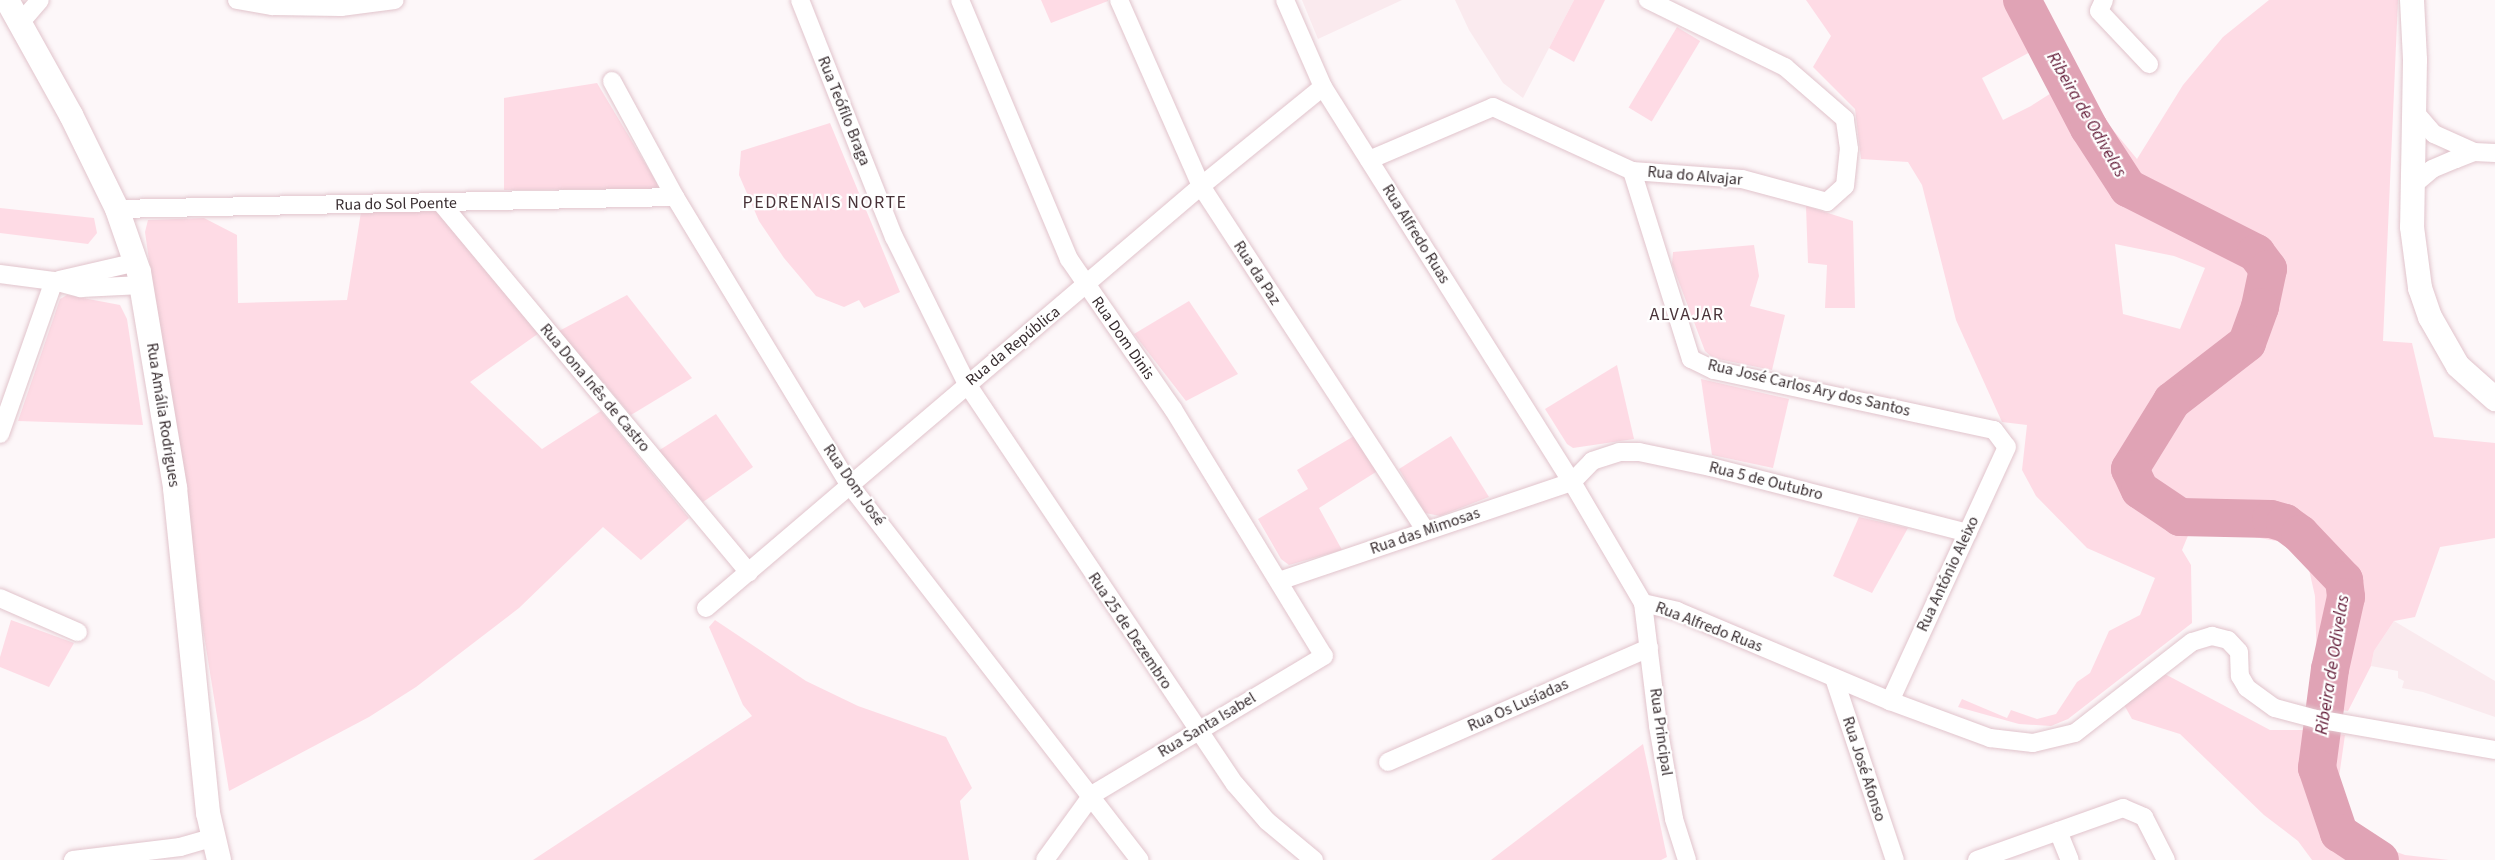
<!DOCTYPE html>
<meta charset="utf-8">
<style>
body{margin:0}
#map{position:relative;width:2495px;height:860px;overflow:hidden;background:#fdf7f9;font-family:"Source Sans 3",sans-serif}
div>[style]{position:absolute}
.built>*{inset:0;background:#faeaee}
.green>*{inset:0;background:#fedbe5;transform-origin:0 0}
.river>*{height:38px;margin:-19px;padding:0 19px;transform-origin:19px;border-radius:19px;background:#e0a3b5}
.roads{filter:drop-shadow(0 0 2px #e1c4cc) drop-shadow(0 0 2px #e1c4cc)}
.street>*{height:18px;margin:-9px;padding:0 9px;transform-origin:9px;border-radius:9px;background:#fff}
.secondary>*{height:24px;margin:-12px;padding:0 12px;transform-origin:12px;border-radius:12px;background:#fff}
span{translate:-50% -50%;white-space:nowrap;text-align:center;line-height:1.15;-webkit-text-stroke:4.5px #fff;paint-order:stroke}
.street-label{font-size:16px;color:#382d30}
.water-label{font-size:18px;color:#631c38;font-style:italic}
.neighbourhood-label{font-size:18px;color:#493339;letter-spacing:1.5px}
</style>
<div id="map">
<div class="built">
<div style="clip-path:polygon(1302px 0,1402px 0,1318px 39px)"></div>
<div style="clip-path:polygon(1455px 0,1574px 0,1523px 98px,1503px 83px,1469px 30px)"></div>
<div style="clip-path:polygon(2394px 621px,2495px 681px,2495px 717px,2423px 692px,2402px 688px,2404px 681px,2398px 678px,2398px 671px,2371px 666px,2374px 651px)"></div>
</div>
<div class="green">
<div style="clip-path:polygon(1041px 0,1108px 0,1108px 1px,1051px 23px)"></div>
<div style="clip-path:polygon(1574px 0,1605px 0,1574px 62px,1549px 48px)"></div>
<div style="clip-path:polygon(evenodd,1806px 0,2034px 0,2104px 119px,2137px 159px,2183px 85px,2223px 37px,2269px 0,2398px 0,2383px 341px,2412px 343px,2434px 437px,2495px 443px,2495px 538px,2440px 547px,2415px 617px,2394px 621px,2374px 651px,2371px 666px,2348px 711px,2318px 707px,2315px 596px,2307px 561px,2288px 543px,2192px 526px,2182px 550px,2191px 565px,2192px 623px,2068px 719px,2051px 726px,2019px 724px,1958px 707px,1962px 699px,2007px 718px,2011px 710px,2037px 719px,2056px 714px,2077px 682px,2090px 673px,2109px 631px,2140px 615px,2155px 578px,2087px 548px,2036px 496px,2022px 470px,2027px 425px,2002px 422px,1956px 320px,1922px 185px,1908px 162px,1861px 159px,1855px 109px,1813px 67px,1831px 36px,1806px 0,2032px 51px,2056px 90px,2031px 106px,2003px 120px,1982px 78px,2032px 51px,1806px 0,2115px 244px,2174px 256px,2205px 268px,2180px 329px,2123px 314px,2115px 244px)"></div>
<div style="left:1677px;top:27px;width:27px;height:94px;rotate:31deg"></div>
<div style="clip-path:polygon(597px 83px,657px 183px,657px 187px,653px 189px,504px 190px,504px 98px)"></div>
<div style="clip-path:polygon(830px 123px,900px 292px,864px 308px,859px 300px,844px 307px,816px 296px,784px 258px,759px 221px,739px 175px,741px 151px)"></div>
<div style="clip-path:polygon(1806px 206px,1853px 221px,1855px 308px,1825px 308px,1827px 265px,1808px 263px)"></div>
<div style="clip-path:polygon(0 208px,94px 218px,97px 233px,88px 244px,0 233px)"></div>
<div style="clip-path:polygon(437px 211px,539px 333px,470px 382px,542px 449px,601px 411px,689px 518px,641px 560px,603px 527px,519px 608px,416px 687px,369px 717px,229px 791px,190px 548px,145px 232px,148px 220px,204px 218px,237px 235px,238px 303px,347px 300px,361px 212px)"></div>
<div style="clip-path:polygon(1754px 245px,1759px 276px,1750px 306px,1785px 315px,1772px 370px,1713px 358px,1705px 351px,1672px 264px,1673px 252px)"></div>
<div style="clip-path:polygon(67px 295px,120px 305px,127px 319px,143px 425px,18px 421px,60px 299px)"></div>
<div style="clip-path:polygon(627px 295px,692px 378px,631px 415px,559px 331px)"></div>
<div style="clip-path:polygon(1189px 301px,1238px 374px,1186px 401px,1134px 334px)"></div>
<div style="clip-path:polygon(1617px 365px,1634px 439px,1573px 448px,1567px 444px,1545px 409px)"></div>
<div style="clip-path:polygon(1701px 379px,1789px 399px,1773px 468px,1712px 455px)"></div>
<div style="clip-path:polygon(716px 414px,753px 467px,703px 502px,655px 453px)"></div>
<div style="clip-path:polygon(1354px 436px,1379px 470px,1319px 508px,1342px 550px,1289px 565px,1281px 559px,1258px 519px,1308px 489px,1297px 470px)"></div>
<div style="clip-path:polygon(1451px 436px,1489px 497px,1440px 516px,1425px 513px,1399px 469px)"></div>
<div style="clip-path:polygon(1859px 517px,1908px 528px,1872px 593px,1833px 576px)"></div>
<div style="clip-path:polygon(11px 620px,74px 643px,49px 687px,0 667px,0 657px)"></div>
<div style="clip-path:polygon(715px 620px,806px 681px,858px 706px,946px 737px,972px 788px,960px 801px,969px 860px,533px 860px,752px 716px,743px 705px,709px 627px)"></div>
<div style="clip-path:polygon(2163px 673px,2270px 730px,2314px 730px,2345px 735px,2337px 791px,2341px 810px,2380px 846px,2405px 855px,2449px 860px,2312px 860px,2298px 841px,2264px 815px,2180px 734px,2132px 719px,2123px 703px)"></div>
<div style="clip-path:polygon(1643px 744px,1667px 857px,1661px 860px,1491px 860px)"></div>
</div>
<div class="river">
<div style="left:2022px;top:0;width:144px;rotate:62.4deg"></div>
<div style="left:2089px;top:128px;width:72px;rotate:57deg"></div>
<div style="left:2128px;top:188px;width:144px;rotate:26.9deg"></div>
<div style="left:2256px;top:253px;width:20px;rotate:53deg"></div>
<div style="left:2268px;top:269px;width:39px;rotate:102deg"></div>
<div style="left:2260px;top:307px;width:38px;rotate:110deg"></div>
<div style="left:2247px;top:343px;width:95px;rotate:142.3deg"></div>
<div style="left:2172px;top:401px;width:80px;rotate:121.7deg"></div>
<div style="left:2130px;top:469px;width:23px;rotate:65deg"></div>
<div style="left:2140px;top:490px;width:48px;rotate:34deg"></div>
<div style="left:2180px;top:517px;width:91px;rotate:1.3deg"></div>
<div style="left:2271px;top:519px;width:15px;rotate:16deg"></div>
<div style="left:2285px;top:523px;width:19px;rotate:36deg"></div>
<div style="left:2300px;top:534px;width:64px;rotate:46.3deg"></div>
<div style="left:2344px;top:580px;width:17px;rotate:83deg"></div>
<div style="left:2346px;top:597px;width:74px;rotate:102.5deg"></div>
<div style="left:2330px;top:669px;width:100px;rotate:97.5deg"></div>
<div style="left:2317px;top:768px;width:69px;rotate:71.3deg"></div>
<div style="left:2339px;top:833px;width:49px;rotate:33.4deg"></div>
</div>
<div class="roads">
<div class="street">
<div style="left:237px;top:0;width:36px;rotate:10deg"></div>
<div style="left:272px;top:6px;width:69px;rotate:0.8deg"></div>
<div style="left:341px;top:7px;width:54px;rotate:-7.4deg"></div>
<div style="left:800px;top:0;width:255px;rotate:68.4deg"></div>
<div style="left:894px;top:237px;width:164px;rotate:63.6deg"></div>
<div style="left:967px;top:384px;width:481px;rotate:56.2deg"></div>
<div style="left:1235px;top:784px;width:49px;rotate:49.1deg"></div>
<div style="left:1267px;top:821px;width:61px;rotate:39.7deg"></div>
<div style="left:960px;top:0;width:281px;rotate:67.2deg"></div>
<div style="left:1069px;top:259px;width:183px;rotate:55.3deg"></div>
<div style="left:1173px;top:409px;width:289px;rotate:58.6deg"></div>
<div style="left:1324px;top:656px;width:270px;rotate:149.1deg"></div>
<div style="left:1092px;top:795px;width:80px;rotate:125.9deg"></div>
<div style="left:1119px;top:0;width:203px;rotate:66.2deg"></div>
<div style="left:1201px;top:186px;width:411px;rotate:56.9deg"></div>
<div style="left:1285px;top:0;width:95px;rotate:66.4deg"></div>
<div style="left:1323px;top:87px;width:467px;rotate:57.8deg"></div>
<div style="left:1572px;top:482px;width:140px;rotate:59.6deg"></div>
<div style="left:1643px;top:603px;width:124px;rotate:83deg"></div>
<div style="left:1658px;top:726px;width:94px;rotate:80.2deg"></div>
<div style="left:1674px;top:819px;width:43px;rotate:72.4deg"></div>
<div style="left:2104px;top:0;width:12px;rotate:114deg"></div>
<div style="left:2099px;top:11px;width:73px;rotate:46.7deg"></div>
<div style="left:20px;top:23px;width:30px;rotate:-49deg"></div>
<div style="left:612px;top:81px;width:132px;rotate:61.5deg"></div>
<div style="left:675px;top:197px;width:336px;rotate:58.8deg"></div>
<div style="left:849px;top:484px;width:475px;rotate:52.3deg"></div>
<div style="left:2413px;top:110px;width:32px;rotate:49deg"></div>
<div style="left:2434px;top:134px;width:44px;rotate:24.2deg"></div>
<div style="left:1369px;top:160px;width:135px;rotate:-23.1deg"></div>
<div style="left:1493px;top:107px;width:153px;rotate:24.7deg"></div>
<div style="left:1632px;top:171px;width:110px;rotate:4.2deg"></div>
<div style="left:1742px;top:179px;width:88px;rotate:15.1deg"></div>
<div style="left:1827px;top:202px;width:24px;rotate:-42deg"></div>
<div style="left:1845px;top:186px;width:37px;rotate:-84deg"></div>
<div style="left:1849px;top:149px;width:30px;rotate:-98deg"></div>
<div style="left:1845px;top:119px;width:79px;rotate:-139.1deg"></div>
<div style="left:1785px;top:67px;width:153px;rotate:-153.9deg"></div>
<div style="left:1632px;top:171px;width:197px;rotate:72.6deg"></div>
<div style="left:1691px;top:359px;width:25px;rotate:26deg"></div>
<div style="left:1714px;top:370px;width:286px;rotate:12.1deg"></div>
<div style="left:1994px;top:430px;width:21px;rotate:53deg"></div>
<div style="left:2007px;top:447px;width:280px;rotate:114.7deg"></div>
<div style="left:2412px;top:186px;width:26px;rotate:-40deg"></div>
<div style="left:2432px;top:169px;width:26px;rotate:-23deg"></div>
<div style="left:2456px;top:159px;width:19px;rotate:-21deg"></div>
<div style="left:2474px;top:152px;width:21px;rotate:3deg"></div>
<div style="left:441px;top:203px;width:481px;rotate:50.2deg"></div>
<div style="left:117px;top:209px;width:558px;rotate:-1.23deg"></div>
<div style="left:0;top:274px;width:54px;rotate:7.4deg"></div>
<div style="left:54px;top:281px;width:28px;rotate:15deg"></div>
<div style="left:81px;top:288px;width:61px;rotate:-2.8deg"></div>
<div style="left:59px;top:280px;width:80px;rotate:-13deg"></div>
<div style="left:0;top:434px;width:162px;rotate:-70.6deg"></div>
<div style="left:1279px;top:581px;width:309px;rotate:-18.7deg"></div>
<div style="left:1572px;top:482px;width:29px;rotate:-46deg"></div>
<div style="left:1592px;top:461px;width:28px;rotate:-18deg"></div>
<div style="left:1619px;top:452px;width:20px"></div>
<div style="left:1639px;top:452px;width:74px;rotate:11.8deg"></div>
<div style="left:1711px;top:467px;width:265px;rotate:14.4deg"></div>
<div style="left:0;top:598px;width:85px;rotate:23.6deg"></div>
<div style="left:1643px;top:603px;width:35px;rotate:13deg"></div>
<div style="left:1677px;top:611px;width:231px;rotate:22.9deg"></div>
<div style="left:1890px;top:701px;width:107px;rotate:20.3deg"></div>
<div style="left:1990px;top:738px;width:43px;rotate:6.6deg"></div>
<div style="left:2033px;top:743px;width:43px;rotate:-13.4deg"></div>
<div style="left:2075px;top:733px;width:148px;rotate:-37.9deg"></div>
<div style="left:2192px;top:642px;width:21px;rotate:-17deg"></div>
<div style="left:2212px;top:636px;width:16px;rotate:14deg"></div>
<div style="left:2228px;top:640px;width:16px;rotate:47deg"></div>
<div style="left:2239px;top:652px;width:24px;rotate:88deg"></div>
<div style="left:2240px;top:676px;width:14px;rotate:60deg"></div>
<div style="left:2247px;top:688px;width:34px;rotate:36deg"></div>
<div style="left:2275px;top:708px;width:42px;rotate:15deg"></div>
<div style="left:2316px;top:719px;width:182px;rotate:9.8deg"></div>
<div style="left:706px;top:608px;width:650px;rotate:-40.45deg"></div>
<div style="left:1201px;top:186px;width:157px;rotate:-39.1deg"></div>
<div style="left:1834px;top:678px;width:192px;rotate:71.5deg"></div>
<div style="left:1388px;top:762px;width:285px;rotate:-23.6deg"></div>
<div style="left:2058px;top:831px;width:31px;rotate:68deg"></div>
<div style="left:73px;top:860px;width:108px;rotate:-6.9deg"></div>
<div style="left:180px;top:847px;width:33px;rotate:-16deg"></div>
<div style="left:1977px;top:860px;width:155px;rotate:-19.6deg"></div>
<div style="left:2123px;top:808px;width:23px;rotate:23deg"></div>
<div style="left:2144px;top:817px;width:48px;rotate:62.9deg"></div>
</div>
<div class="secondary">
<div style="left:7px;top:0;width:132px;rotate:60.9deg"></div>
<div style="left:71px;top:115px;width:105px;rotate:63.9deg"></div>
<div style="left:117px;top:209px;width:67px;rotate:70.8deg"></div>
<div style="left:139px;top:272px;width:219px;rotate:80.5deg"></div>
<div style="left:175px;top:488px;width:327px;rotate:84.2deg"></div>
<div style="left:208px;top:813px;width:48px;rotate:76.8deg"></div>
<div style="left:2412px;top:0;width:60px;rotate:87.1deg"></div>
<div style="left:2415px;top:60px;width:167px;rotate:91deg"></div>
<div style="left:2412px;top:227px;width:62px;rotate:82.5deg"></div>
<div style="left:2420px;top:288px;width:31px;rotate:71deg"></div>
<div style="left:2430px;top:317px;width:56px;rotate:60.3deg"></div>
<div style="left:2458px;top:366px;width:50px;rotate:41.7deg"></div>
</div>
</div>
<div class="street-label">
<span style="left:844px;top:111px;rotate:68deg">Rua Teófilo Braga</span>
<span style="left:1695px;top:176px;rotate:5deg">Rua do Alvajar</span>
<span style="left:396px;top:204px;rotate:-1deg">Rua do Sol Poente</span>
<span style="left:1416px;top:234px;rotate:58deg">Rua Alfredo Ruas</span>
<span style="left:1257px;top:273px;rotate:57deg">Rua da Paz</span>
<span style="left:1123px;top:338px;rotate:55deg">Rua Dom Dinis</span>
<span style="left:1013px;top:346px;rotate:-39deg">Rua da República</span>
<span style="left:595px;top:388px;rotate:50deg">Rua Dona Inês de Castro</span>
<span style="left:1809px;top:388px;rotate:13deg">Rua José Carlos Ary dos Santos</span>
<span style="left:163px;top:415px;rotate:81deg">Rua Amália Rodrigues</span>
<span style="left:1766px;top:481px;rotate:14deg">Rua 5 de Outubro</span>
<span style="left:854px;top:485px;rotate:55deg">Rua Dom José</span>
<span style="left:1425px;top:531px;rotate:-19deg">Rua das Mimosas</span>
<span style="left:1948px;top:574px;rotate:-65deg">Rua António Aleixo</span>
<span style="left:1709px;top:627px;rotate:21deg">Rua Alfredo Ruas</span>
<span style="left:1130px;top:631px;rotate:56deg">Rua 25 de Dezembro</span>
<span style="left:1518px;top:705px;rotate:-24deg">Rua Os Lusíadas</span>
<span style="left:1207px;top:725px;rotate:-31deg">Rua Santa Isabel</span>
<span style="left:1661px;top:732px;rotate:82deg">Rua Principal</span>
<span style="left:1864px;top:769px;rotate:72deg">Rua José Afonso</span>
</div>
<div class="water-label">
<span style="left:2086px;top:115px;rotate:60deg">Ribeira de Odivelas</span>
<span style="left:2333px;top:665px;rotate:-81deg">Ribeira de Odivelas</span>
</div>
<div class="neighbourhood-label">
<span style="left:825px;top:203px">PEDRENAIS NORTE</span>
<span style="left:1687px;top:315px">ALVAJAR</span>
</div>
</div>
